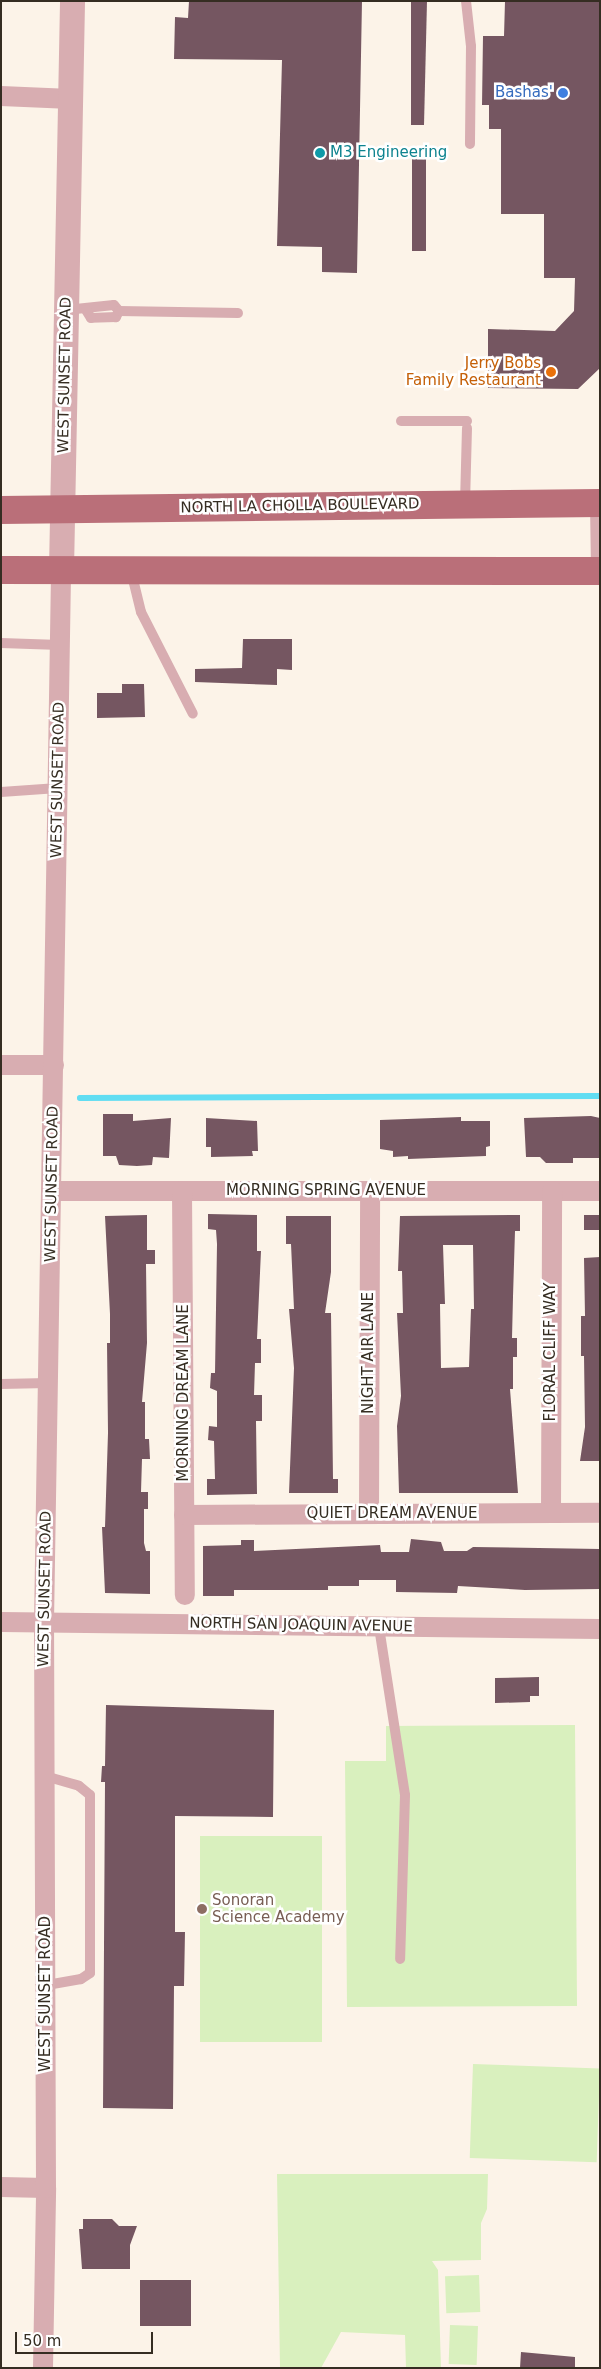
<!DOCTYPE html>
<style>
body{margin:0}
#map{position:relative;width:601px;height:2369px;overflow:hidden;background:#fcf3e8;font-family:"DejaVu Sans",sans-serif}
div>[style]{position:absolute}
.green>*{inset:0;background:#d9f0be;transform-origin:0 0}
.stream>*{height:5.5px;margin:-2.75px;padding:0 2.75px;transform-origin:2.75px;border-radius:2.75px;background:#61ddf2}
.building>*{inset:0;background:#755661;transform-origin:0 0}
.service>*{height:10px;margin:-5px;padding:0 5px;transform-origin:5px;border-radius:5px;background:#d8adb1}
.minor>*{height:20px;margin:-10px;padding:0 10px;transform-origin:10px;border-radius:10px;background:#d8adb1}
.tertiary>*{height:25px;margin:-12.5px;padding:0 12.5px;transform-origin:12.5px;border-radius:12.5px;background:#d8adb1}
.primary>*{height:28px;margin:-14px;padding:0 14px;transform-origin:14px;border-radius:14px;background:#ba6f79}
.dots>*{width:14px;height:14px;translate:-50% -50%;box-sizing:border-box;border:2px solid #fff;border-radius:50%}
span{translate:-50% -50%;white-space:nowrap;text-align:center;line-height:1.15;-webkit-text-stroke:5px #fff;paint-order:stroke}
.shop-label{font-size:15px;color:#366cbe}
.right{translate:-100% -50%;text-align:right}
.culture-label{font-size:15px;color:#0d838f}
.left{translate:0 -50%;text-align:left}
.food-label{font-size:15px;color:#c56008}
.street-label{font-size:15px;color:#352d22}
.education-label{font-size:15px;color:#785e54}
.frame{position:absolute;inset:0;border:2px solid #352d22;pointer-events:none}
.scale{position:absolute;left:15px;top:2332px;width:138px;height:22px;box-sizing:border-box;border:2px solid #352d22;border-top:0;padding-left:6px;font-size:15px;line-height:18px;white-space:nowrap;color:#352d22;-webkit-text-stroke:4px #fff;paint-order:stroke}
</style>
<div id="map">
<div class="green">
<div style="clip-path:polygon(575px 1725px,577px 2006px,347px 2007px,345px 1761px,386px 1761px,386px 1726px)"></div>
<div style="left:200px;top:1836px;width:122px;height:206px"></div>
<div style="left:473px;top:2064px;width:127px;height:94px;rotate:2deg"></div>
<div style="clip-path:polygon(277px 2174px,488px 2174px,487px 2209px,481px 2223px,481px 2260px,432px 2261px,438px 2270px,441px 2368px,406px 2368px,405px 2335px,341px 2332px,321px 2368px,280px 2368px)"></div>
<div style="left:479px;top:2275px;width:37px;height:34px;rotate:88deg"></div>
<div style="left:450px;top:2325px;width:28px;height:39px;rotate:2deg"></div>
</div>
<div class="stream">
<div style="left:80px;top:1098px;width:520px;rotate:-0.22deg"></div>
</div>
<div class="building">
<div style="clip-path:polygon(189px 1px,362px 1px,357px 273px,322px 272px,322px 247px,277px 246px,282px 60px,174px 59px,175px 17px,188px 18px)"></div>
<div style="clip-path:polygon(411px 1px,427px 1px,424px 125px,411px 125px)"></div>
<div style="clip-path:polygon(505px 1px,600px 1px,600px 368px,578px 389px,488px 388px,488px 329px,555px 331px,574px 311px,575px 278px,544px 278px,544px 214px,501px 214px,501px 129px,489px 129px,489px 105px,482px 105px,483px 36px,504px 36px)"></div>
<div style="left:412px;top:150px;width:14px;height:101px"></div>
<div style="clip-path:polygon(243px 639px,292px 639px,292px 670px,277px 669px,277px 685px,195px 682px,195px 669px,242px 668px)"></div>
<div style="clip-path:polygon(122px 684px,144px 684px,145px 717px,97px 718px,97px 693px,122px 693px)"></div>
<div style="clip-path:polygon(103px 1114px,133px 1114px,133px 1121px,171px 1118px,169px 1158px,153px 1157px,152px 1165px,137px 1166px,119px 1165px,116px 1156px,103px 1156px)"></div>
<div style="clip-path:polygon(591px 1116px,600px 1118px,600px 1158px,573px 1158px,573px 1163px,546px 1163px,540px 1157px,526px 1157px,524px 1118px)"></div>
<div style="clip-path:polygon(461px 1117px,461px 1121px,490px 1121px,490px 1146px,486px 1147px,486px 1156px,408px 1159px,408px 1156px,393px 1157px,393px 1151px,380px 1149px,380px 1120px)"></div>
<div style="clip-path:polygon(206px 1118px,257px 1121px,258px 1151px,252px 1151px,253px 1156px,211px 1157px,211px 1147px,206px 1147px)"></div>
<div style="clip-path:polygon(208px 1214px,257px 1215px,257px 1251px,261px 1251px,257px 1339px,261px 1339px,261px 1363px,255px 1363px,254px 1395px,262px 1395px,262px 1421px,256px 1421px,257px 1494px,207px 1495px,207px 1479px,215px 1479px,214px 1441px,208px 1440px,209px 1426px,217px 1427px,217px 1391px,210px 1388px,211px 1373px,215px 1373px,217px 1244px,216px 1230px,208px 1229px)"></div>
<div style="clip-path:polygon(147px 1215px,147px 1250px,155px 1250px,155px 1264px,146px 1264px,147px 1343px,142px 1402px,145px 1402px,145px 1439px,149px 1439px,150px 1459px,142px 1459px,141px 1492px,148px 1492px,148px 1509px,144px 1509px,144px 1543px,146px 1551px,150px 1551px,150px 1594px,105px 1593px,102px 1527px,105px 1527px,108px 1433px,107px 1343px,110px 1343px,110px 1314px,105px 1216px)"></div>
<div style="clip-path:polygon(evenodd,520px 1215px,520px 1231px,515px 1231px,513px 1297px,512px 1338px,517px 1338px,517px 1357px,513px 1357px,513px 1389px,510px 1389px,518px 1493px,399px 1493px,397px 1426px,401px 1396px,397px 1313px,403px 1313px,402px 1271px,398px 1271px,400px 1216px,520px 1215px,443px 1245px,473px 1245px,474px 1309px,471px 1309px,469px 1367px,441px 1368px,440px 1304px,445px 1304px,443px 1245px)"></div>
<div style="left:584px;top:1215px;width:16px;height:15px"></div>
<div style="clip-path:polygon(286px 1216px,331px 1216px,331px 1272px,325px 1313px,331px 1313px,333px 1479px,338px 1479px,338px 1493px,289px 1493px,294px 1368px,289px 1309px,294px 1309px,291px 1244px,286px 1244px)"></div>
<div style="clip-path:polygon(600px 1257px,600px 1461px,580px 1461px,585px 1427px,584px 1356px,581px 1356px,581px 1316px,585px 1316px,584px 1258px)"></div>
<div style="clip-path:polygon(411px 1539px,441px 1542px,444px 1551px,467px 1551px,473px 1547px,600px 1549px,600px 1589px,525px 1590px,458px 1586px,457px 1593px,396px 1592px,396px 1580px,359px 1580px,359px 1586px,328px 1586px,328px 1590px,234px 1590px,234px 1596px,203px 1596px,203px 1546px,241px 1545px,241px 1540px,254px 1540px,254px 1551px,380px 1545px,381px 1552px,409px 1552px)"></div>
<div style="clip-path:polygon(539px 1677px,539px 1696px,530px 1696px,530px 1702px,495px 1703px,495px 1678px)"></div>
<div style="clip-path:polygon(106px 1705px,274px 1710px,273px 1817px,175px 1816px,175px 1932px,185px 1932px,184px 1986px,174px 1986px,173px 2109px,103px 2108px,105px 1782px,101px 1782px,102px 1766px,105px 1766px)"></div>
<div style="clip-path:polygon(83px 2219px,112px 2219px,119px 2226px,137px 2226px,130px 2245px,130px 2269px,82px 2269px,79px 2229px,83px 2229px)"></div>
<div style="left:140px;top:2280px;width:51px;height:46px"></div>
<div style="clip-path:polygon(521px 2352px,575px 2357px,575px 2368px,520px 2368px)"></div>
</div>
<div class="service">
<div style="left:466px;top:1px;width:45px;rotate:83.7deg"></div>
<div style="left:471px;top:46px;width:98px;rotate:90.6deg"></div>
<div style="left:66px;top:310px;width:48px;rotate:-5.9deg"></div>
<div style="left:114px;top:305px;width:8px;rotate:50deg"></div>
<div style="left:119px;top:311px;width:7px;rotate:117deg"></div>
<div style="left:116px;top:317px;width:25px;rotate:178deg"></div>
<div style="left:91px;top:318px;width:9px;rotate:-122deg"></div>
<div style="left:119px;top:311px;width:119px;rotate:1deg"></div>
<div style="left:401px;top:421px;width:66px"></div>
<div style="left:465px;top:504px;width:76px;rotate:-88.5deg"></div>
<div style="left:595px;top:504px;width:66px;rotate:89.1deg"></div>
<div style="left:131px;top:571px;width:42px;rotate:76.3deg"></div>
<div style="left:141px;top:612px;width:114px;rotate:63deg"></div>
<div style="left:1px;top:643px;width:59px;rotate:1.9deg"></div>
<div style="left:1px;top:792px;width:57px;rotate:-4deg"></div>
<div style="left:1px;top:1384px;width:47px;rotate:-1.2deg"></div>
<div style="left:379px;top:1627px;width:170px;rotate:81.2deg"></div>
<div style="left:405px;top:1795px;width:164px;rotate:91.7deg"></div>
<div style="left:45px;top:1776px;width:35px;rotate:16deg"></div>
<div style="left:79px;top:1786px;width:14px;rotate:39deg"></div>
<div style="left:90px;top:1795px;width:178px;rotate:90deg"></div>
<div style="left:90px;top:1973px;width:11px;rotate:146deg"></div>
<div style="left:81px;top:1979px;width:36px;rotate:170deg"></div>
</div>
<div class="minor">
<div style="left:1px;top:96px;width:70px;rotate:2.5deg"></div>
<div style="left:1px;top:1065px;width:53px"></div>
<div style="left:52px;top:1191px;width:548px"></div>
<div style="left:182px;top:1191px;width:404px;rotate:89.6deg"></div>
<div style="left:551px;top:1513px;width:322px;rotate:-89.8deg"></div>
<div style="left:369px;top:1514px;width:323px;rotate:-89.8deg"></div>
<div style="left:184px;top:1515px;width:416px;rotate:-0.3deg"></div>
<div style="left:1px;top:1622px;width:599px;rotate:0.67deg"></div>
<div style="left:1px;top:2187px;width:45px;rotate:1.3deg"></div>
<div style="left:43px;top:2368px;width:180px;rotate:-89deg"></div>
<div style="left:46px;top:2188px;width:566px;rotate:-90.2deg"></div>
<div style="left:44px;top:1622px;width:1052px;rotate:-89.07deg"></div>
</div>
<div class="tertiary">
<div style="left:61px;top:570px;width:569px;rotate:-88.89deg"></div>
</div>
<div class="primary">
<div style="left:1px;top:510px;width:599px;rotate:-0.67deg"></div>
<div style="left:1px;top:570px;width:599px;rotate:0.1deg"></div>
</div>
<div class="dots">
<div style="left:563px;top:93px;background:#3f7fe0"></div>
<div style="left:320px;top:153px;background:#0f9aa8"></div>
<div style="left:551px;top:372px;background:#e8710a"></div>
<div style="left:202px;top:1909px;background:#8d6e63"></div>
</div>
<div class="shop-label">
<span class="right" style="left:553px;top:93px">Bashas'</span>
</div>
<div class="culture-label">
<span class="left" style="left:330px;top:153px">M3 Engineering</span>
</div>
<div class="food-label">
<span class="right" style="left:541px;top:372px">Jerry Bobs<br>Family Restaurant</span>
</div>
<div class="street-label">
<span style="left:65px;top:375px;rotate:-89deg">WEST SUNSET ROAD</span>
<span style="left:300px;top:506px;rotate:-1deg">NORTH LA CHOLLA BOULEVARD</span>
<span style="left:58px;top:780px;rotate:-89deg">WEST SUNSET ROAD</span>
<span style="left:52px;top:1184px;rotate:-89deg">WEST SUNSET ROAD</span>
<span style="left:326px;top:1191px">MORNING SPRING AVENUE</span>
<span style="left:551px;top:1352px;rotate:-90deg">FLORAL CLIFF WAY</span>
<span style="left:369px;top:1353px;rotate:-90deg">NIGHT AIR LANE</span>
<span style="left:184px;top:1393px;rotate:-90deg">MORNING DREAM LANE</span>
<span style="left:392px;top:1514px">QUIET DREAM AVENUE</span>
<span style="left:45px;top:1589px;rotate:-89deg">WEST SUNSET ROAD</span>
<span style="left:301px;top:1625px;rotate:1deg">NORTH SAN JOAQUIN AVENUE</span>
<span style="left:46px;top:1994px;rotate:-90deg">WEST SUNSET ROAD</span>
</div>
<div class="education-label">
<span class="left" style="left:212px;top:1909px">Sonoran<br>Science Academy</span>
</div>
<div class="frame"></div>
<div class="scale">50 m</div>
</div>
